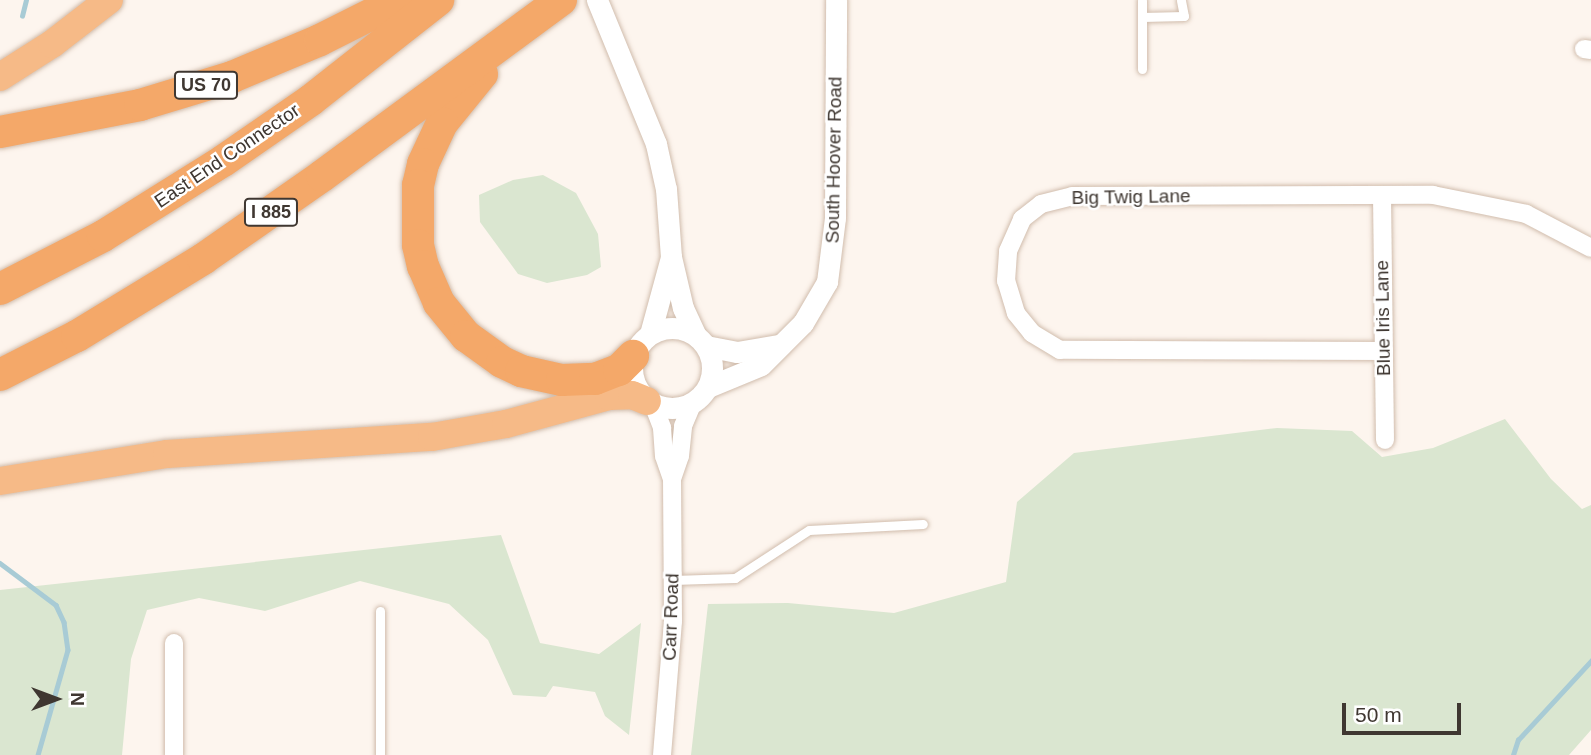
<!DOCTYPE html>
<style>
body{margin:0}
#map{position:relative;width:1591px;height:755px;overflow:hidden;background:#fdf5ee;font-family:Arial,sans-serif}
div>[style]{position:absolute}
.green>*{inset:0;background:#dae6d0}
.stream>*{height:4.5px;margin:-2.25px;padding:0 2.25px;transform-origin:2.25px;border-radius:2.25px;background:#a8cbd5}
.roads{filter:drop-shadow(0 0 2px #d1bdad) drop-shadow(0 0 2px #d1bdad)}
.service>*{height:9px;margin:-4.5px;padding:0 4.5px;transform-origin:4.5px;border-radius:4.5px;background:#fff}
.minor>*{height:18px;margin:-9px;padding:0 9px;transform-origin:9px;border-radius:9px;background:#fff}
.tertiary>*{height:21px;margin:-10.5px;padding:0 10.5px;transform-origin:10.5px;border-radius:10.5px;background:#fff}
.tertiary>.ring{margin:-10.5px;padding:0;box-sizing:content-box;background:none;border:21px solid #fff;border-radius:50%}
.trunk>*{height:28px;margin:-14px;padding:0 14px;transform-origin:14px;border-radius:14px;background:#f6ba87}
.motorway>*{height:32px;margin:-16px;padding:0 16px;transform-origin:16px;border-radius:16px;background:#f4a869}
span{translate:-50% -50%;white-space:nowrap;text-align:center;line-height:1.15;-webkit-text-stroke:5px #fff;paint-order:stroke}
.shield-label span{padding:2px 5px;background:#fff;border:2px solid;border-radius:5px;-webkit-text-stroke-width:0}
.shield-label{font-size:18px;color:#3f3731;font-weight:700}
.street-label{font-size:19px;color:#3f3731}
.north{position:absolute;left:21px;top:664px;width:70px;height:70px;-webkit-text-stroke:5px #fff;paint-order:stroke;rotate:90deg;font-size:19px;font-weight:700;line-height:28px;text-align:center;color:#3f3731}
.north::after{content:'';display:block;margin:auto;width:24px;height:32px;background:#3f3731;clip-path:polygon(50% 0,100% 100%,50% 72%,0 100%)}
.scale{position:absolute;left:1342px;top:703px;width:119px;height:32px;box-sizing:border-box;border:4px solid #3f3731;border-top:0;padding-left:9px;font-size:21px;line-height:24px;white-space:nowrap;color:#3f3731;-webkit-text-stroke:5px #fff;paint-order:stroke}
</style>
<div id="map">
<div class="green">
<div style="clip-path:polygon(543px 175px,576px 193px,598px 234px,601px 267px,587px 275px,547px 283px,518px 274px,480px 222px,479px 195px,513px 180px)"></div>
<div style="clip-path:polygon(1505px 419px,1551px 479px,1582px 509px,1591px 505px,1591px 730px,1569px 755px,691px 755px,708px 604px,788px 603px,894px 613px,1006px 582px,1017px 502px,1074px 453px,1277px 428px,1352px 431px,1382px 457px,1433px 448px)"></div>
<div style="clip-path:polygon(501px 535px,540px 643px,599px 654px,641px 623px,629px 735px,605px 716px,595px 692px,553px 686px,546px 697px,513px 695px,488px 640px,449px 604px,360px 581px,265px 611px,199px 598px,147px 610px,131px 659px,122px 755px,0 755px,0 590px)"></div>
</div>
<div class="stream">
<div style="left:22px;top:16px;width:16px;rotate:-76deg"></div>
<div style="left:0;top:563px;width:70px;rotate:36.9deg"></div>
<div style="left:56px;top:605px;width:19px;rotate:65deg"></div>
<div style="left:64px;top:622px;width:28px;rotate:82deg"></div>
<div style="left:68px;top:650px;width:109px;rotate:105.9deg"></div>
<div style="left:1513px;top:755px;width:16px;rotate:-72deg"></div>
<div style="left:1518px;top:740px;width:108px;rotate:-47.3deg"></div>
</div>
<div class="roads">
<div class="service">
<div style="left:1142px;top:0;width:69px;rotate:90deg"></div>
<div style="left:1142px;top:17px;width:42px;rotate:-1.4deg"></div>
<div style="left:1184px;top:16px;width:16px;rotate:-101deg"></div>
<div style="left:673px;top:580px;width:62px;rotate:-1.8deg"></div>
<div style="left:735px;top:578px;width:88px;rotate:-33deg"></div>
<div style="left:809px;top:530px;width:114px;rotate:-3deg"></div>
<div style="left:380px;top:611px;width:144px;rotate:90deg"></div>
</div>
<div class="minor">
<div style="left:1584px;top:49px;width:7px;rotate:8deg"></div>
<div style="left:1382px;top:195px;width:245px;rotate:89.3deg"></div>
<div style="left:1384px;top:351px;width:324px;rotate:-179.8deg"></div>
<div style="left:1060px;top:350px;width:33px;rotate:-149deg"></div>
<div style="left:1032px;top:333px;width:26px;rotate:-129deg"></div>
<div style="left:1016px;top:313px;width:34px;rotate:-107deg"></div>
<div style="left:1006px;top:281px;width:30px;rotate:-86deg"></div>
<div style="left:1008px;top:251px;width:35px;rotate:-66deg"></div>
<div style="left:1022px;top:219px;width:24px;rotate:-38deg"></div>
<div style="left:1041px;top:204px;width:32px;rotate:-14deg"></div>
<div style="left:1072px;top:196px;width:361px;rotate:-0.2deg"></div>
<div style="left:1433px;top:195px;width:95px;rotate:11.5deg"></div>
<div style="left:1526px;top:214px;width:73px;rotate:27.6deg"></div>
<div style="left:653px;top:404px;width:26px;rotate:69deg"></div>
<div style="left:662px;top:428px;width:28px;rotate:86deg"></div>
<div style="left:664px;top:456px;width:24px;rotate:71deg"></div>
<div style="left:174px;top:755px;width:112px;rotate:-90deg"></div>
<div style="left:662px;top:755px;width:134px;rotate:-85.3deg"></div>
<div style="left:673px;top:621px;width:142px;rotate:-90.4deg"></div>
<div style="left:672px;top:479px;width:24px;rotate:-71deg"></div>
<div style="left:680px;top:456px;width:30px;rotate:-84deg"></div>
<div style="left:683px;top:426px;width:26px;rotate:-67deg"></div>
</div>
<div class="tertiary">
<div style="left:597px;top:0;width:156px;rotate:67.7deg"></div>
<div style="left:656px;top:144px;width:46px;rotate:77.5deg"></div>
<div style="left:666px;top:189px;width:68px;rotate:85.8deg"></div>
<div style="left:671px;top:257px;width:52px;rotate:76.8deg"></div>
<div style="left:683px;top:308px;width:31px;rotate:65deg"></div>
<div class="ring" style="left:632px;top:328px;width:59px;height:59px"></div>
<div style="left:650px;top:334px;width:80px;rotate:-74.7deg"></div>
<div style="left:706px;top:346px;width:32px;rotate:11deg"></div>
<div style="left:737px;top:352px;width:43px;rotate:-9.5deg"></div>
<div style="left:708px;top:387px;width:57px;rotate:-22.5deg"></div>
<div style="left:761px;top:365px;width:59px;rotate:-45deg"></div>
<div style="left:803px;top:323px;width:48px;rotate:-59.7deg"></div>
<div style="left:827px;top:282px;width:64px;rotate:-82.9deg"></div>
<div style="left:835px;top:218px;width:218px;rotate:-89.7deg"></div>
</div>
<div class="trunk">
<div style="left:0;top:77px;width:62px;rotate:-32.4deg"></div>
<div style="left:52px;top:44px;width:72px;rotate:-37.7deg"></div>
<div style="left:0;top:481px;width:169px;rotate:-9.2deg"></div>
<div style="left:167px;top:454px;width:266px;rotate:-3.7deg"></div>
<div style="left:432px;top:437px;width:75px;rotate:-10deg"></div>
<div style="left:506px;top:424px;width:107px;rotate:-15.2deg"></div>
<div style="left:609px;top:396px;width:23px;rotate:-2deg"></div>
<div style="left:632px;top:395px;width:16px;rotate:22deg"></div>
</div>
<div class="motorway">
<div style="left:482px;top:74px;width:63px;rotate:129.2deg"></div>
<div style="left:442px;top:123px;width:45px;rotate:114.9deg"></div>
<div style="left:423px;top:164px;width:22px;rotate:103deg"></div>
<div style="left:418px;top:185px;width:60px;rotate:90deg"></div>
<div style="left:418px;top:245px;width:22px;rotate:77deg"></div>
<div style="left:423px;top:266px;width:40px;rotate:66.6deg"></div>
<div style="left:439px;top:303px;width:43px;rotate:50.7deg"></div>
<div style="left:466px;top:336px;width:44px;rotate:35.8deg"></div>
<div style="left:502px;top:362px;width:21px;rotate:25deg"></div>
<div style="left:521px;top:371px;width:42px;rotate:12.4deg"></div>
<div style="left:562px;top:380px;width:33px;rotate:-2deg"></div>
<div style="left:595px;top:379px;width:26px;rotate:-21deg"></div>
<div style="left:619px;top:370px;width:20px;rotate:-45deg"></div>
<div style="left:0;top:132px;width:143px;rotate:-10.9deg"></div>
<div style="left:140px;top:105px;width:96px;rotate:-16.9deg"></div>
<div style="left:232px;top:77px;width:95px;rotate:-22.8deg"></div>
<div style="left:320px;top:40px;width:89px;rotate:-26.6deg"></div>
<div style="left:0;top:289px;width:116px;rotate:-27.2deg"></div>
<div style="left:103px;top:236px;width:142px;rotate:-32deg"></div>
<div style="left:223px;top:161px;width:107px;rotate:-34.7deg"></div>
<div style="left:311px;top:100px;width:162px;rotate:-38.2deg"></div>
<div style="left:0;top:375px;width:86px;rotate:-26.9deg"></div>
<div style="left:77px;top:336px;width:148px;rotate:-31.4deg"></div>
<div style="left:203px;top:259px;width:145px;rotate:-34.9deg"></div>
<div style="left:322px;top:176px;width:297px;rotate:-36.4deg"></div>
</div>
</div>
<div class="shield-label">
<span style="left:206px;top:85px">US 70</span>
<span style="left:271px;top:212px">I 885</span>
</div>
<div class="street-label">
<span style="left:227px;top:156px;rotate:-34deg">East End Connector</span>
<span style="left:834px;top:160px;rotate:-89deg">South Hoover Road</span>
<span style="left:1131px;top:197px;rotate:-1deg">Big Twig Lane</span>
<span style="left:1383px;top:318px;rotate:-91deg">Blue Iris Lane</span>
<span style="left:671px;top:617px;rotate:-88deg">Carr Road</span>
</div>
<div class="north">N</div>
<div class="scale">50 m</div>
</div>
